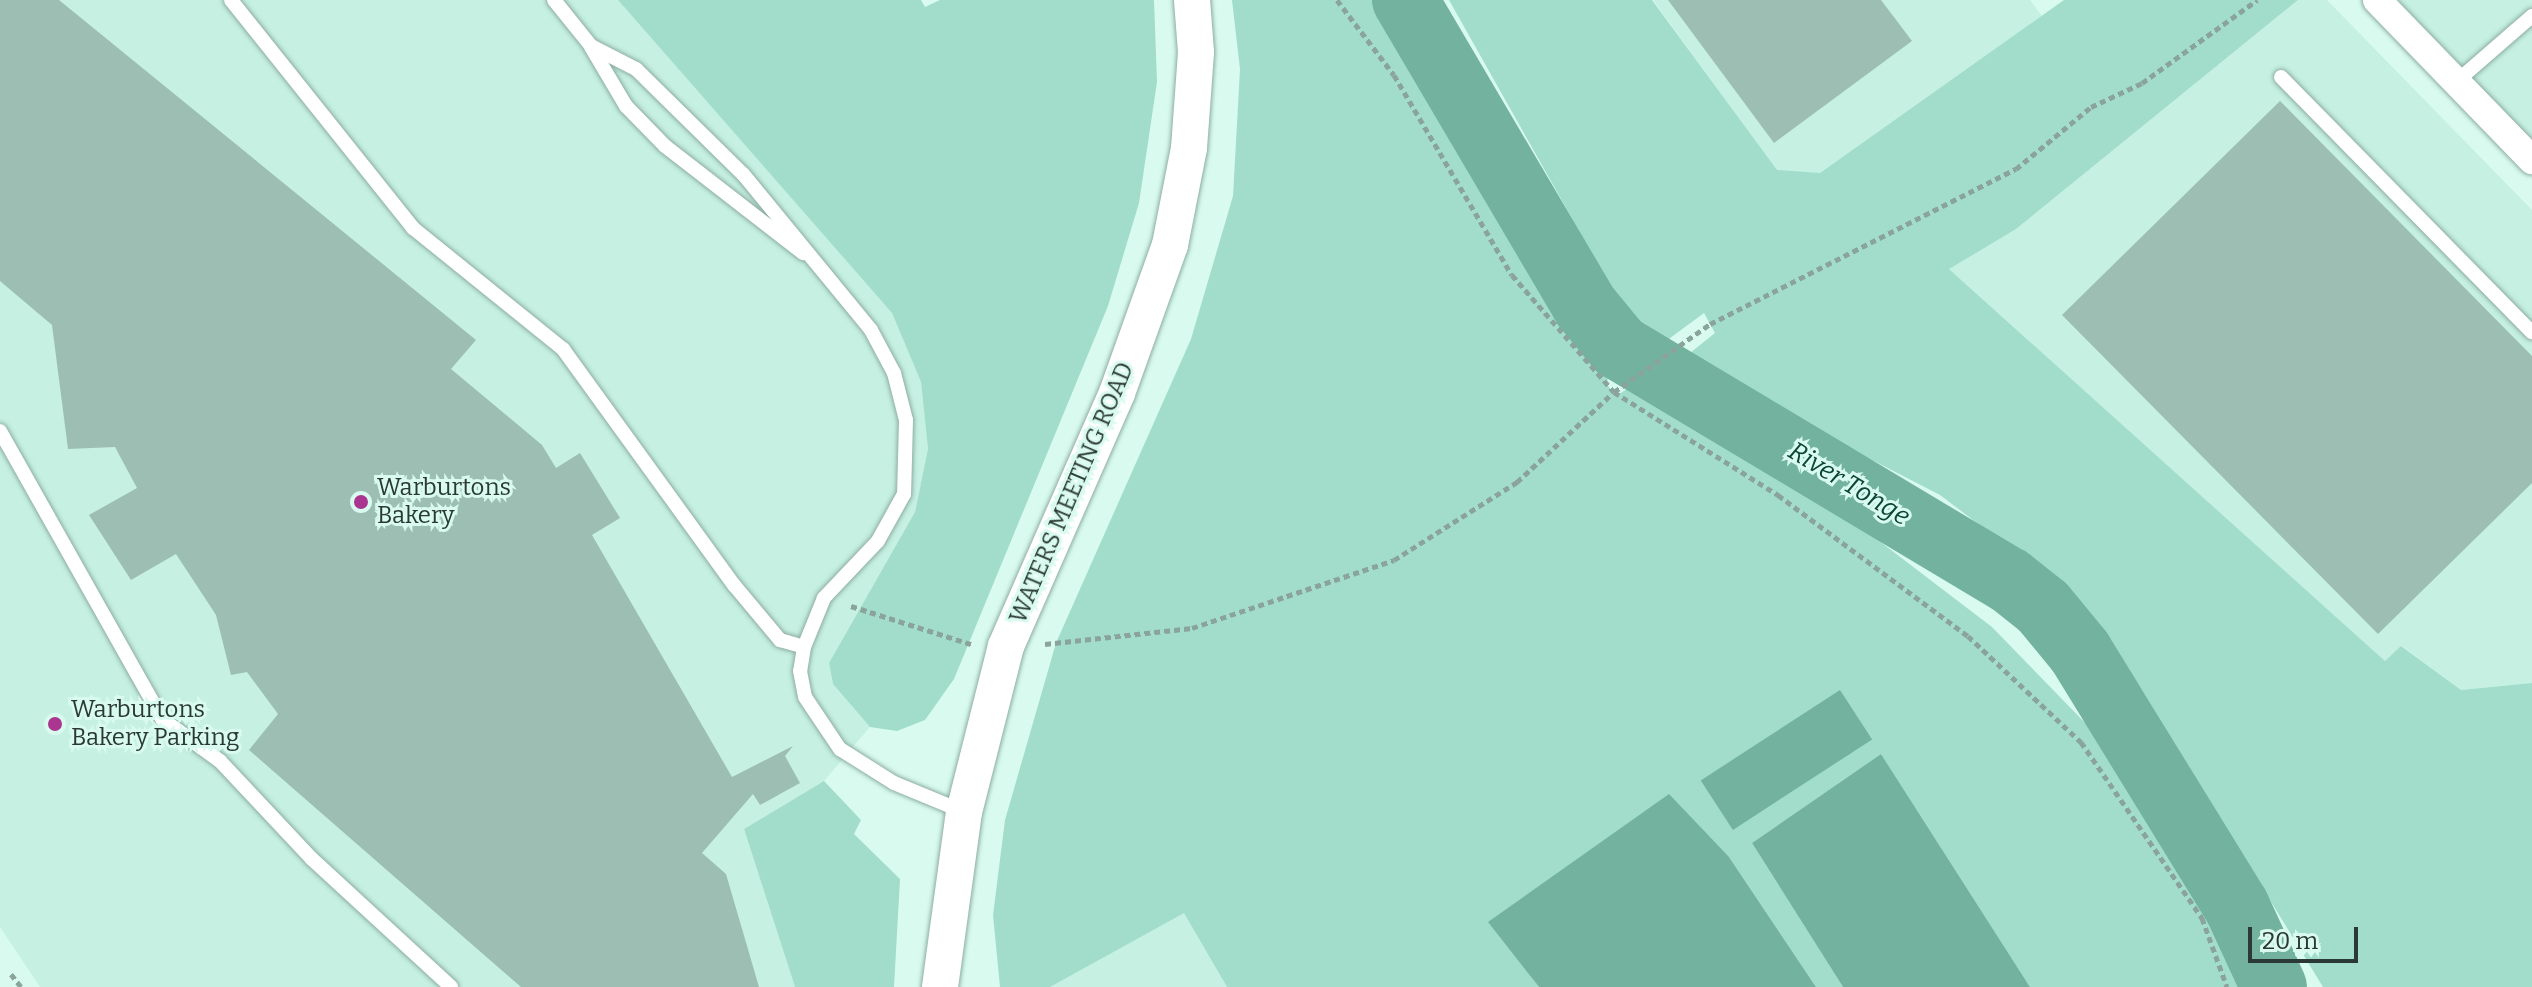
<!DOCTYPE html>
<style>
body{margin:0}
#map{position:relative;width:2532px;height:987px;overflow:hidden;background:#d9fbef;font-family:Bitter,serif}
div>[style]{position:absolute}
.built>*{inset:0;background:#c5f0e2}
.green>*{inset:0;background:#a1ddca}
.water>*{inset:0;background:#72b29f;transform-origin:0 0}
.river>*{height:66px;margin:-33px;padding:0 33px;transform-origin:33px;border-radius:33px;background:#72b29f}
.building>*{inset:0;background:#9dbeb3}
.path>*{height:5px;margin-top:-2.5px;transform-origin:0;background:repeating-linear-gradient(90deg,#8ba49b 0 6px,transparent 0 10px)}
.roads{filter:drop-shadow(0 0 2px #8dada2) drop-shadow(0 0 2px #8dada2)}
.service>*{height:14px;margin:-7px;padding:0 7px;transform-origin:7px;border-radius:7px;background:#fff}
.minor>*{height:28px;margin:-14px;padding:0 14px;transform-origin:14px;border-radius:14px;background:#fff}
.tertiary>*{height:36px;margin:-18px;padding:0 18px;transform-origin:18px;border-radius:18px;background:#fff}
.dots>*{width:22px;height:22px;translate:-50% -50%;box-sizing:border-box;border:4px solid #d9fbef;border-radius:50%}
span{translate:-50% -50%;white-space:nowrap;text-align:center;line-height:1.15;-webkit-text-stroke:6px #d9fbef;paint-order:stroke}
.poi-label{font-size:24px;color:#2b3934}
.left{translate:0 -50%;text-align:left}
.street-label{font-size:24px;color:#2b3934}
.water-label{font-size:26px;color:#0c4437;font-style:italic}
.scale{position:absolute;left:2248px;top:927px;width:110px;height:36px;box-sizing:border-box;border:4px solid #2b3934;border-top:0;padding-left:10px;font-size:24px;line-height:28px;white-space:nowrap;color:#2b3934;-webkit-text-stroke:6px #d9fbef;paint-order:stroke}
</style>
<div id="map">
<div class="built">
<div style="clip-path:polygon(0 0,618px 0,892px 313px,921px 382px,928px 449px,915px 512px,829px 663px,833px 684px,870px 727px,824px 781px,744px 829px,795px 987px,40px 987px,0 927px)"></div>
<div style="clip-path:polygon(1653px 0,2030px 0,2042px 16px,1820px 173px,1777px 171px)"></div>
<div style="clip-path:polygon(2298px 0,2327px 0,2532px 210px,2532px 683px,2461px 690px,2402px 646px,2385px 661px,1948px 268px,2016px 229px)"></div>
<div style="clip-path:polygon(2397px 0,2532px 0,2532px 145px)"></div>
<div style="clip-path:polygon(1184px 912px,1227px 987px,1050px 987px)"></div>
</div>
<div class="green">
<div style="clip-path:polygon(618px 0,921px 0,925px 7px,940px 0,1154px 0,1157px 82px,1139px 203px,1108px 306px,954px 679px,925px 720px,897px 731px,870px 727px,833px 684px,829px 663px,915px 512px,928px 449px,921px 382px,892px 313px)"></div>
<div style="clip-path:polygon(1232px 0,1379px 0,1562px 309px,1616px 373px,1605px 382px,1616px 396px,1633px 385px,1815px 492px,1992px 627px,2093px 731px,2209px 915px,2240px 987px,2030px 987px,1881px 754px,1752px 843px,1843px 987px,1816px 987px,1729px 857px,1489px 922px,1539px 987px,1227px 987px,1184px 913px,1050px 987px,1000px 987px,993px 915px,1005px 820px,1056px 643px,1191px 339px,1233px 196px,1240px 69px)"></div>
<div style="clip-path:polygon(1449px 0,1652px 0,1777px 170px,1820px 173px,2064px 0,2298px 0,2016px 229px,1949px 269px,2385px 661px,2401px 646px,2461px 690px,2532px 683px,2532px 987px,2323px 987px,2142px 690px,2063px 588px,1940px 495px,1680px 361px,1715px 333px,1704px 313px,1662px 344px,1619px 302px)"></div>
<div style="clip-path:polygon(824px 781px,861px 820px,854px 834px,900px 879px,894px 987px,795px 987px,744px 829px)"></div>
</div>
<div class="water">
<div style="left:1840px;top:690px;width:59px;height:166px;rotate:57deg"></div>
<div style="clip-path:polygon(1881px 754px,2030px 987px,1843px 987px,1752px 843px)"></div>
<div style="clip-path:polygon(1669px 794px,1729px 857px,1816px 987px,1539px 987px,1488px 922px)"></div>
</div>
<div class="river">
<div style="left:1405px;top:0;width:356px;rotate:59.5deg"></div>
<div style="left:1586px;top:307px;width:52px;rotate:50.5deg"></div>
<div style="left:1619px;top:347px;width:454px;rotate:30.9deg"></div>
<div style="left:2009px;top:580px;width:43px;rotate:38.5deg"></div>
<div style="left:2043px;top:607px;width:58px;rotate:50.6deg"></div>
<div style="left:2080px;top:652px;width:299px;rotate:58.4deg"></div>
<div style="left:2237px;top:907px;width:88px;rotate:65.2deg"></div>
</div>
<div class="building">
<div style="clip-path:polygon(0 0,59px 0,476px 340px,451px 369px,542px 445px,556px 468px,580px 453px,620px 518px,592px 535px,732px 777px,793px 746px,785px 756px,800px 783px,760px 805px,753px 794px,702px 853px,726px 874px,759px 987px,521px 987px,249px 750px,278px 714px,247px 672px,231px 675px,216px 615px,176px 554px,131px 580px,89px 515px,137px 488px,115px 447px,68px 449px,52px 325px,0 281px)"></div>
<div style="clip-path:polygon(1668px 0,1881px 0,1912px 41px,1774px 143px)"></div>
<div style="clip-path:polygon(2280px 101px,2532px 356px,2532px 483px,2378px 634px,2062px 315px)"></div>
</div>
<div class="path">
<div style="left:1337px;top:0;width:94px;rotate:52.8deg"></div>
<div style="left:1394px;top:75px;width:232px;rotate:59.5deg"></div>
<div style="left:1512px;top:275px;width:155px;rotate:48.9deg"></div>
<div style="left:1614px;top:392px;width:194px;rotate:32.1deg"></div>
<div style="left:1778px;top:495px;width:237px;rotate:36.6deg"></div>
<div style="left:1968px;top:636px;width:155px;rotate:43.2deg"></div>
<div style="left:2081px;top:742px;width:214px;rotate:55.5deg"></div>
<div style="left:2202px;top:918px;width:73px;rotate:70.1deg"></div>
<div style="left:851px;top:606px;width:126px;rotate:17.6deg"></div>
<div style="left:1045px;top:644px;width:148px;rotate:-6.2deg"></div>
<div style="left:1192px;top:628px;width:213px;rotate:-18.6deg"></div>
<div style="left:1394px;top:560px;width:146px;rotate:-32.4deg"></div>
<div style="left:1517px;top:482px;width:132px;rotate:-42.9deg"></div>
<div style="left:1614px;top:392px;width:118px;rotate:-35.3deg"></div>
<div style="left:1710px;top:324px;width:343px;rotate:-26.9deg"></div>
<div style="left:2016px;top:169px;width:97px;rotate:-39.6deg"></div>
<div style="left:2091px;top:107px;width:56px;rotate:-25.2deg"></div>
<div style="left:2142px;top:83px;width:142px;rotate:-35.8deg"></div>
<div style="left:11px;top:974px;width:16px;rotate:52deg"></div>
</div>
<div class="roads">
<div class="service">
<div style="left:231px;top:0;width:292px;rotate:51.4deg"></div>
<div style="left:413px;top:228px;width:193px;rotate:38.9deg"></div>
<div style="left:563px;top:349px;width:291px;rotate:54.1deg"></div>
<div style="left:734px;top:585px;width:72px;rotate:50.1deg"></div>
<div style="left:780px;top:640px;width:25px;rotate:16deg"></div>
<div style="left:804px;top:647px;width:24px;rotate:99deg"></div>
<div style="left:800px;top:671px;width:26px;rotate:79deg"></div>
<div style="left:805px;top:697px;width:63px;rotate:56.1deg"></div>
<div style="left:840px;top:749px;width:64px;rotate:32.2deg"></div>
<div style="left:894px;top:783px;width:76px;rotate:22.5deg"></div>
<div style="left:554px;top:0;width:59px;rotate:51.2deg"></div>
<div style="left:591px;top:46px;width:51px;rotate:27.1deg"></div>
<div style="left:636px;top:69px;width:150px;rotate:44.5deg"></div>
<div style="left:743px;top:174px;width:202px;rotate:50.6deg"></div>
<div style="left:871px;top:330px;width:49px;rotate:61.9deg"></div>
<div style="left:894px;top:373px;width:49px;rotate:75.7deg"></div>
<div style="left:906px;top:420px;width:74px;rotate:91.5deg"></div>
<div style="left:904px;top:494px;width:54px;rotate:119deg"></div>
<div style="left:878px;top:541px;width:79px;rotate:133.5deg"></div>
<div style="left:824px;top:598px;width:53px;rotate:112.2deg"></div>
<div style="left:591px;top:47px;width:69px;rotate:59.3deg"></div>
<div style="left:626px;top:106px;width:56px;rotate:45.7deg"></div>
<div style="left:665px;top:146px;width:175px;rotate:37.8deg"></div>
<div style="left:2281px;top:77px;width:358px;rotate:45.5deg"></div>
<div style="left:2456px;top:82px;width:101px;rotate:-41deg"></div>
<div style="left:0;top:431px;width:330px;rotate:60.6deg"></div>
<div style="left:162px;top:719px;width:72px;rotate:35.9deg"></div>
<div style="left:220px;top:761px;width:134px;rotate:46.8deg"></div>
<div style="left:312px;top:859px;width:189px;rotate:42.6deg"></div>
</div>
<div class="minor">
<div style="left:2377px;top:0;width:223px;rotate:45.9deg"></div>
</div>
<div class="tertiary">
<div style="left:940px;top:987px;width:177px;rotate:-82.2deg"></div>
<div style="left:964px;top:812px;width:171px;rotate:-75.8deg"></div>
<div style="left:1006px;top:646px;width:276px;rotate:-66.3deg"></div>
<div style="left:1117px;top:393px;width:157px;rotate:-70.3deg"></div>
<div style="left:1170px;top:245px;width:99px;rotate:-78.9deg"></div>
<div style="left:1189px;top:148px;width:96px;rotate:-85.8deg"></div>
<div style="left:1196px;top:52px;width:52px;rotate:-94.4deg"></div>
</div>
</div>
<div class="dots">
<div style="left:361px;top:502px;background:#ab368f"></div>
<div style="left:55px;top:724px;background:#ab368f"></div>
</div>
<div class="poi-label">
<span class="left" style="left:377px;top:502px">Warburtons<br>Bakery</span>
<span class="left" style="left:71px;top:724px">Warburtons<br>Bakery Parking</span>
</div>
<div class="street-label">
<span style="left:1072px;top:493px;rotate:-67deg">WATERS MEETING ROAD</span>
</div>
<div class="water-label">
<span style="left:1849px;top:484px;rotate:31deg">River Tonge</span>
</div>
<div class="scale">20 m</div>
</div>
